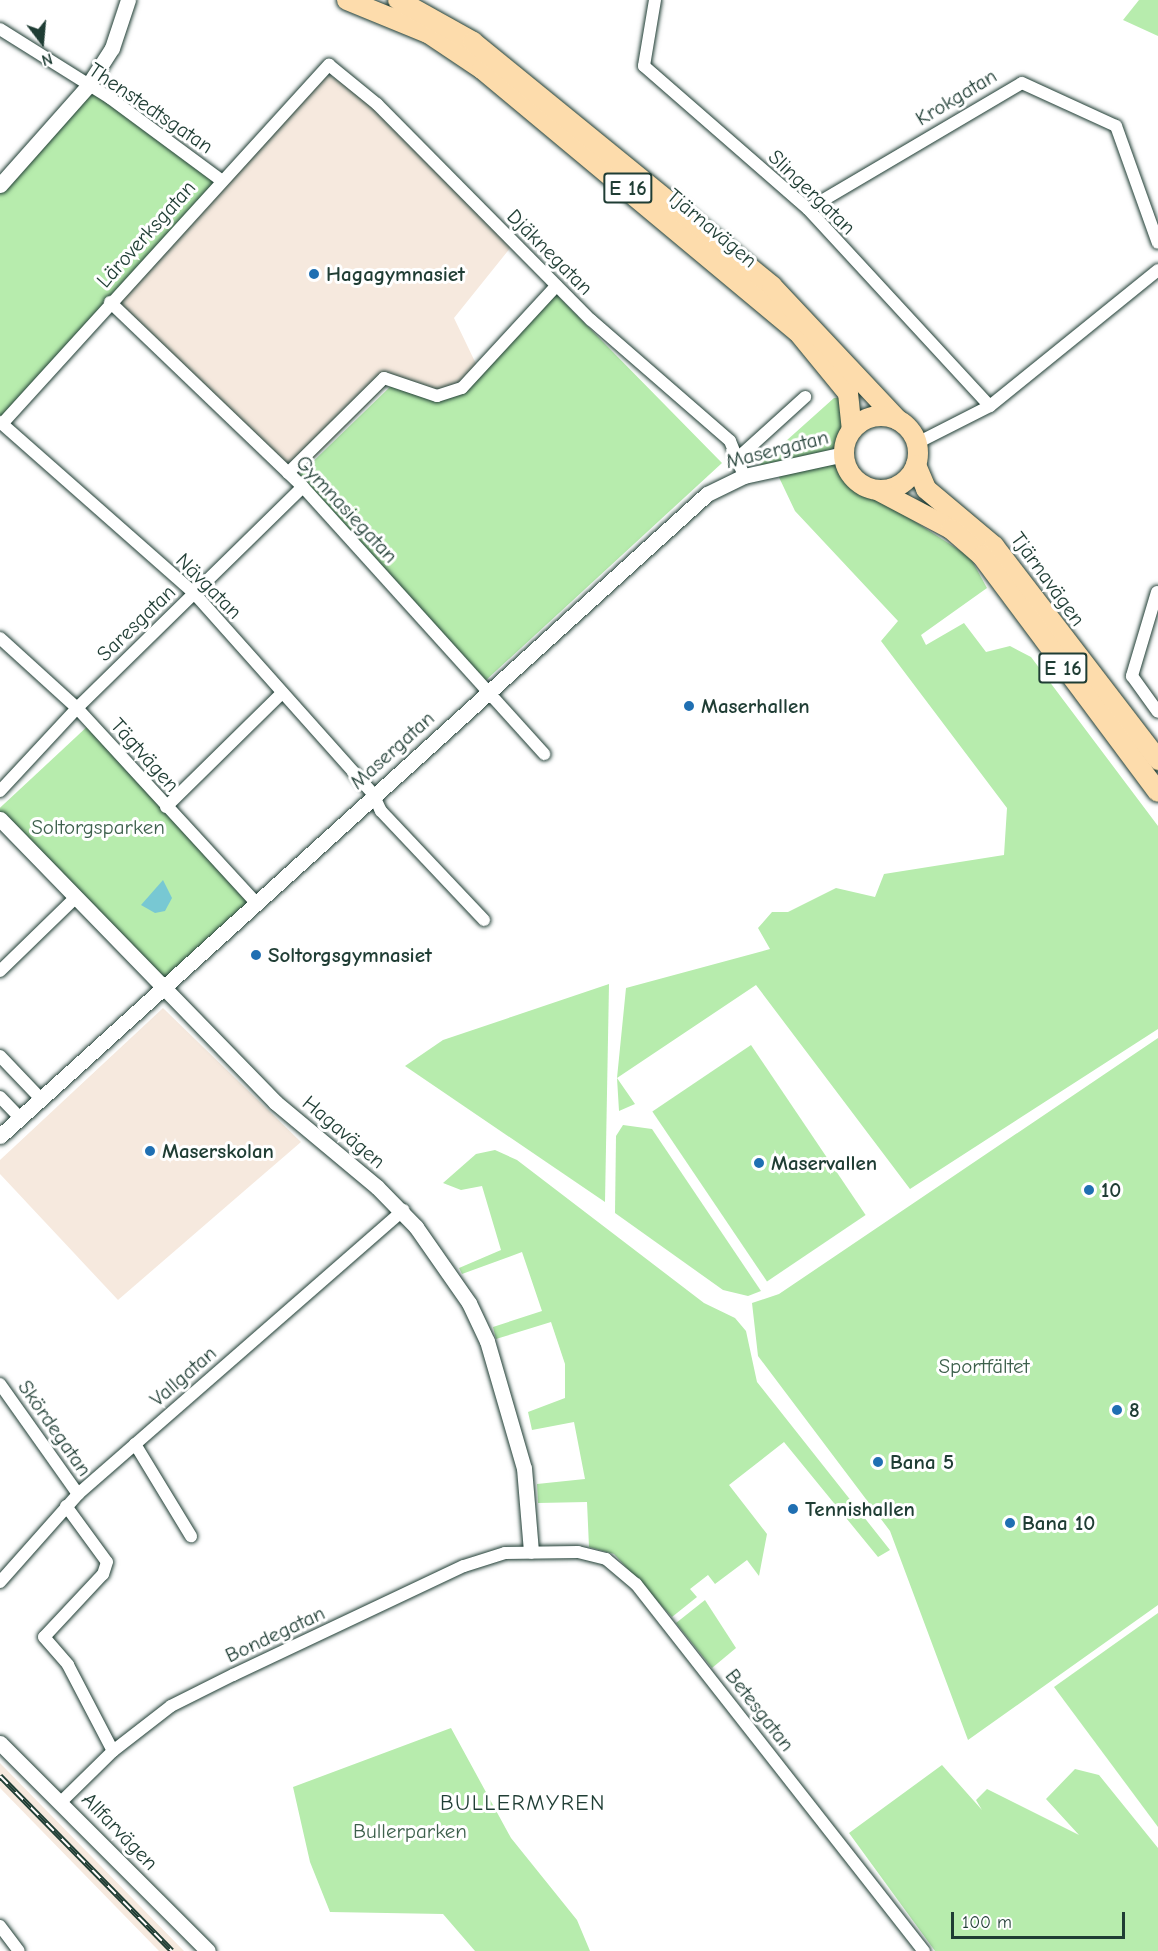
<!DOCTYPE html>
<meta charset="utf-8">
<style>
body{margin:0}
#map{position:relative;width:1158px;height:1951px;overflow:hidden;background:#fff;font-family:"Comic Neue",sans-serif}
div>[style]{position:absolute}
.built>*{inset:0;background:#f6e9de}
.green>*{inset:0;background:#b7ecad;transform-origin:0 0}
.water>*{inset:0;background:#78c8d3}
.roads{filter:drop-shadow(0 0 2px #1f3d34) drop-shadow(0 0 2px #1f3d34)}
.minor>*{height:12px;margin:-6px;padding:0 6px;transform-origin:6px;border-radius:6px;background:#fff}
.tertiary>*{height:15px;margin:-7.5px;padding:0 7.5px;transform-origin:7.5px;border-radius:7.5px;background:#fff}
.trunk>*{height:20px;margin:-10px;padding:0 10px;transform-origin:10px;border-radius:10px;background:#fddcac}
.trunk>.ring{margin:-10px;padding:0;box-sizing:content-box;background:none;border:20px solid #fddcac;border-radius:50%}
.rail>*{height:6px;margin-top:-3px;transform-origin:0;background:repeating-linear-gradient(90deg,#fff 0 11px,#1f3d34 0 22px);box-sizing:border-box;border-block:2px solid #1f3d34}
.dots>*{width:16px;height:16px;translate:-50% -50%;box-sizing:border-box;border:3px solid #fff;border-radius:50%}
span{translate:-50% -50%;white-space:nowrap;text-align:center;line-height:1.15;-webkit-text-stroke:6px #fff;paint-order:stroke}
.shield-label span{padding:2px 4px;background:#fff;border:2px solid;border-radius:4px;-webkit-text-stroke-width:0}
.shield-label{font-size:20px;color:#1f3d34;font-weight:700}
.street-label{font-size:21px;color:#1f3d34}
.poi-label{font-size:21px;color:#1f3d34;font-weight:700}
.left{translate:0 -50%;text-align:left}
.park-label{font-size:21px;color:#3d604c}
.neighbourhood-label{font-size:22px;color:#1f3d34;letter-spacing:1.5px}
.north{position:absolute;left:12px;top:12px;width:60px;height:60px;-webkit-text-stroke:4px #fff;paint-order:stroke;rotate:164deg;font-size:16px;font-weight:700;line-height:24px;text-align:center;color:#1f3d34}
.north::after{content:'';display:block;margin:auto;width:21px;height:27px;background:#1f3d34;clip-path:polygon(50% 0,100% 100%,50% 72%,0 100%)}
.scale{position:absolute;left:951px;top:1912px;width:174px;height:27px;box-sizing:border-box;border:3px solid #1f3d34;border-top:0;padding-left:8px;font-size:18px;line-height:21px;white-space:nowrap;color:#1f3d34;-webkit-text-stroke:4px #fff;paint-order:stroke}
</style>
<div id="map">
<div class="built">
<div style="clip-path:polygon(331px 76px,374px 105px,511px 247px,454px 318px,478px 368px,445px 395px,393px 379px,295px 477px,115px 302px,319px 78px)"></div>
<div style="clip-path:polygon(163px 1008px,301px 1142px,118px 1300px,0 1174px,0 1160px)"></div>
<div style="clip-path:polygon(0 1763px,184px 1951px,159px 1951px,0 1788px)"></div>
</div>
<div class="green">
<div style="clip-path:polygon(1139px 0,1158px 0,1158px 36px,1123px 20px)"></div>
<div style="clip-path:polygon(87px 87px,221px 180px,0 422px,0 185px)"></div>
<div style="clip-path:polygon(555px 293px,722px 463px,484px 682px,296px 478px,395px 382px,445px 396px)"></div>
<div style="clip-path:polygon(834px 398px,846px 398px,849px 417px,839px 447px,843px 471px,861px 494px,875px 496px,970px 557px,987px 588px,921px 635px,926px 645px,964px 623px,986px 652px,1010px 646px,1031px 657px,1158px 826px,1158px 1029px,910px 1189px,756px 985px,617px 1078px,635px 1104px,619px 1111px,617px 1078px,626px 988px,770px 949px,758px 928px,772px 912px,788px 912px,836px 888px,875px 897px,884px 874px,1004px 855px,1007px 808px,881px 641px,898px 621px,795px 511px,776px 471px,758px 466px)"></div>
<div style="left:91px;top:723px;width:244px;height:131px;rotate:47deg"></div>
<div style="clip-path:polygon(609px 984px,605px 1202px,405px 1066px,443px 1040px)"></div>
<div style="clip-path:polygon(1158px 1038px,1158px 1605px,968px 1740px,890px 1531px,758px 1356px,752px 1303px,779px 1294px)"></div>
<div style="left:751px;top:1045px;width:205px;height:119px;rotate:56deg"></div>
<div style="clip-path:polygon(623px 1125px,652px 1129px,761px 1291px,748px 1296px,723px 1290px,615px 1213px,616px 1136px)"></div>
<div style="clip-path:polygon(495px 1150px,517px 1160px,704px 1303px,735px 1318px,746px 1331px,757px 1382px,890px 1550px,878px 1557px,784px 1442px,729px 1485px,767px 1534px,759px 1576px,747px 1560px,715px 1584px,708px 1575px,690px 1589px,697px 1597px,672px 1617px,614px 1554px,589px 1547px,587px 1502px,538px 1503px,537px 1484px,585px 1479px,574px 1422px,532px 1430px,528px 1412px,565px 1398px,565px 1364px,551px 1322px,496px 1339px,493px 1327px,542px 1311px,522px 1252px,462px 1274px,459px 1268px,501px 1250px,482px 1186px,461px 1190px,443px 1183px,476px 1154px)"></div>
<div style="clip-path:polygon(705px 1600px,736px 1648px,712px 1668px,676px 1623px)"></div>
<div style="clip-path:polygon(1158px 1613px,1158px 1827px,1054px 1687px)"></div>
<div style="clip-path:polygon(451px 1728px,511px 1838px,577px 1920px,590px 1951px,475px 1951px,443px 1914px,330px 1912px,310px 1862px,293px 1787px)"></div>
<div style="clip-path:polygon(942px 1765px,982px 1810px,976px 1800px,987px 1789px,1079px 1835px,1046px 1799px,1075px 1769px,1099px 1775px,1158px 1848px,1158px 1951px,935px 1951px,849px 1833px)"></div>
</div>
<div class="water">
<div style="clip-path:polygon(163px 880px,172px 898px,165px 911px,155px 913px,141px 905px)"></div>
</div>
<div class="roads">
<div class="minor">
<div style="left:655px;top:0;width:67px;rotate:99.5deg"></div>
<div style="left:644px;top:66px;width:218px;rotate:41.1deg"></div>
<div style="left:808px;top:209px;width:268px;rotate:47.3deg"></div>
<div style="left:0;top:29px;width:130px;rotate:32.1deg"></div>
<div style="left:110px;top:98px;width:138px;rotate:36.5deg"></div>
<div style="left:808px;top:209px;width:248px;rotate:-30.5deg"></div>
<div style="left:1022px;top:83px;width:103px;rotate:24.6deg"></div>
<div style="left:1116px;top:126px;width:124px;rotate:70.3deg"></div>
<div style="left:110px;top:302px;width:267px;rotate:43.8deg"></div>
<div style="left:303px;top:487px;width:360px;rotate:47.9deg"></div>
<div style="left:0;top:422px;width:259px;rotate:41.4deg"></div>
<div style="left:194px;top:593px;width:269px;rotate:48.3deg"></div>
<div style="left:373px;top:794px;width:19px;rotate:65deg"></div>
<div style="left:381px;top:811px;width:150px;rotate:46.6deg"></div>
<div style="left:2px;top:424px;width:486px;rotate:-47.7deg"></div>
<div style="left:329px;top:65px;width:62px;rotate:39.1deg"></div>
<div style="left:377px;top:104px;width:304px;rotate:45.3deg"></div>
<div style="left:591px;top:320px;width:184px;rotate:41deg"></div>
<div style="left:730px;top:441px;width:38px;rotate:68deg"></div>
<div style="left:917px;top:443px;width:82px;rotate:-26.9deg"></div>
<div style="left:990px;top:406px;width:216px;rotate:-39deg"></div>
<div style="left:740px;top:456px;width:88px;rotate:-42.2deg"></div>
<div style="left:288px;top:473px;width:135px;rotate:-44.7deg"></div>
<div style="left:384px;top:378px;width:56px;rotate:18.8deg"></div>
<div style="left:437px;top:396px;width:26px;rotate:-18deg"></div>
<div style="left:462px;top:388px;width:139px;rotate:-47.3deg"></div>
<div style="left:1157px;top:592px;width:88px;rotate:106.6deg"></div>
<div style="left:1132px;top:676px;width:44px;rotate:54.2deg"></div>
<div style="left:0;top:638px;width:104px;rotate:42.3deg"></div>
<div style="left:77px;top:708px;width:265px;rotate:47.4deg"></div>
<div style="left:0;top:791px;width:113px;rotate:-47.1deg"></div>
<div style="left:77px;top:708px;width:316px;rotate:-44.4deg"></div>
<div style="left:166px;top:807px;width:163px;rotate:-44.5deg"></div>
<div style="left:0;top:971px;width:106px;rotate:-44.2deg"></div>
<div style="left:0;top:1056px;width:59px;rotate:46.4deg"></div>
<div style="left:0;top:1097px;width:29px;rotate:46deg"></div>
<div style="left:0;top:1384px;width:135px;rotate:54.7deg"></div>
<div style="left:135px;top:1444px;width:108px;rotate:58.7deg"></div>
<div style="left:66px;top:1506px;width:69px;rotate:53.8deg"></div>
<div style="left:107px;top:1562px;width:13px;rotate:108deg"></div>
<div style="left:103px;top:1574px;width:86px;rotate:133.1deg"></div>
<div style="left:44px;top:1637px;width:37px;rotate:49deg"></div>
<div style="left:68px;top:1665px;width:97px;rotate:62.4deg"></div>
<div style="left:0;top:1582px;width:118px;rotate:-48.4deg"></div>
<div style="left:78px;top:1494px;width:432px;rotate:-41.1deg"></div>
<div style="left:62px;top:1801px;width:71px;rotate:-44.4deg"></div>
<div style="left:113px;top:1751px;width:73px;rotate:-37.8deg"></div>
<div style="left:171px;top:1706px;width:69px;rotate:-26.6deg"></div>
<div style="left:233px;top:1675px;width:255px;rotate:-25.3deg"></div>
<div style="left:464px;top:1566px;width:43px;rotate:-17.6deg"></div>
<div style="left:505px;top:1553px;width:73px;rotate:-0.8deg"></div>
<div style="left:578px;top:1552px;width:29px;rotate:14deg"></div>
<div style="left:606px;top:1559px;width:39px;rotate:40deg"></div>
<div style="left:636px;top:1584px;width:467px;rotate:51.9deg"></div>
<div style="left:0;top:1926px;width:31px;rotate:53deg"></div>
</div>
<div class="tertiary">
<div style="left:0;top:185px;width:131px;rotate:-48.4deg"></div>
<div style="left:87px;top:87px;width:46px;rotate:-57.3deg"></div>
<div style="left:112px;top:48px;width:51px;rotate:-71.6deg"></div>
<div style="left:0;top:819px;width:395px;rotate:45.8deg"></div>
<div style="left:275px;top:1102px;width:133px;rotate:39.8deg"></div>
<div style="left:377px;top:1187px;width:56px;rotate:45.7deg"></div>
<div style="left:416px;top:1227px;width:93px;rotate:55.1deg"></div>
<div style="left:469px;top:1303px;width:42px;rotate:64.7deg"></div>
<div style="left:487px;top:1341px;width:132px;rotate:73.8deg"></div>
<div style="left:524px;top:1468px;width:83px;rotate:85.2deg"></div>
<div style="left:0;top:1136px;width:955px;rotate:-42.24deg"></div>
<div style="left:707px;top:494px;width:41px;rotate:-25.9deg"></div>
<div style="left:744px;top:476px;width:102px;rotate:-12.4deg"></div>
<div style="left:0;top:1743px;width:294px;rotate:45deg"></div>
</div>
<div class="trunk">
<div style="left:347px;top:0;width:87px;rotate:22.2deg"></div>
<div style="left:428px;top:33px;width:65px;rotate:33.7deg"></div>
<div style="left:482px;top:69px;width:410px;rotate:39.8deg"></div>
<div style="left:797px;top:331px;width:80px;rotate:50.6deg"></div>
<div style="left:848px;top:393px;width:37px;rotate:84deg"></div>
<div style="left:398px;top:0;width:86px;rotate:29.2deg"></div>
<div style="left:473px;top:42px;width:386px;rotate:39.2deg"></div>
<div style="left:772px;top:286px;width:184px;rotate:46.8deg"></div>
<div class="ring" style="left:844px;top:416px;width:54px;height:54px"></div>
<div style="left:916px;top:465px;width:26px;rotate:67deg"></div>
<div style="left:926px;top:489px;width:89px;rotate:40deg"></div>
<div style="left:994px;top:546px;width:270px;rotate:52.5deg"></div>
<div style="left:877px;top:490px;width:84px;rotate:27.8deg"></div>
<div style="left:951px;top:529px;width:41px;rotate:41.1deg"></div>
<div style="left:982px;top:556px;width:294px;rotate:53.3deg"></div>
</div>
</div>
<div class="rail">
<div style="left:0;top:1776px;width:245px;rotate:45.5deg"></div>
</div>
<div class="dots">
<div style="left:314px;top:274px;background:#1f6fb2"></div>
<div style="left:689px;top:706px;background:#1f6fb2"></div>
<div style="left:256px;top:955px;background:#1f6fb2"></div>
<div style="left:150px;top:1151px;background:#1f6fb2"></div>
<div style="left:759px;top:1163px;background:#1f6fb2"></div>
<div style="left:1089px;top:1190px;background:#1f6fb2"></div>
<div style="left:1117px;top:1410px;background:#1f6fb2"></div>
<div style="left:878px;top:1462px;background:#1f6fb2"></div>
<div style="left:793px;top:1509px;background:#1f6fb2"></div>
<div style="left:1010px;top:1523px;background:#1f6fb2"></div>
</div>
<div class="shield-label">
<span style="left:628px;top:188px">E 16</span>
<span style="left:1063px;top:668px">E 16</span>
</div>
<div class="street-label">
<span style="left:956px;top:97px;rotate:-31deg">Krokgatan</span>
<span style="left:151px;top:108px;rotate:34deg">Thenstedtsgatan</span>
<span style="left:812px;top:192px;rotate:44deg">Slingergatan</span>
<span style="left:712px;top:228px;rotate:40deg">Tjärnavägen</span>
<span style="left:146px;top:234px;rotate:-48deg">Läroverksgatan</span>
<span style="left:550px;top:252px;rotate:45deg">Djäknegatan</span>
<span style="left:777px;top:449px;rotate:-14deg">Masergatan</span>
<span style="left:347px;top:509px;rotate:47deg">Gymnasiegatan</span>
<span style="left:1048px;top:579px;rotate:54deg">Tjärnavägen</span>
<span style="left:209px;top:586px;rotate:45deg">Nävgatan</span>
<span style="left:136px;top:623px;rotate:-44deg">Saresgatan</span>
<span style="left:392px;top:750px;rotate:-42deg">Masergatan</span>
<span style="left:145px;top:755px;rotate:48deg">Tägtvägen</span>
<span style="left:344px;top:1132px;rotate:40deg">Hagavägen</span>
<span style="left:183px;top:1376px;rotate:-41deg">Vallgatan</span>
<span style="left:55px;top:1428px;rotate:55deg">Skördegatan</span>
<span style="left:275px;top:1634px;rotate:-25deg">Bondegatan</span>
<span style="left:760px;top:1710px;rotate:52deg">Betesgatan</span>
<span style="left:120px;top:1831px;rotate:46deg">Allfarvägen</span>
</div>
<div class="poi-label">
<span class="left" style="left:326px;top:274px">Hagagymnasiet</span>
<span class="left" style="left:701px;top:706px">Maserhallen</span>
<span class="left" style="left:268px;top:955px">Soltorgsgymnasiet</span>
<span class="left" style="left:162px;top:1151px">Maserskolan</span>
<span class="left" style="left:771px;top:1163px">Maservallen</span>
<span class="left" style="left:1101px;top:1190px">10</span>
<span class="left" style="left:1129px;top:1410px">8</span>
<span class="left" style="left:890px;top:1462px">Bana 5</span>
<span class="left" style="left:805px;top:1509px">Tennishallen</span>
<span class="left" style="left:1022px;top:1523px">Bana 10</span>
</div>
<div class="park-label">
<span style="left:98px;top:827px">Soltorgsparken</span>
<span style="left:984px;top:1366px">Sportfältet</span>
<span style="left:410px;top:1831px">Bullerparken</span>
</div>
<div class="neighbourhood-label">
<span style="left:523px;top:1804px">BULLERMYREN</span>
</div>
<div class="north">N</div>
<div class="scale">100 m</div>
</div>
